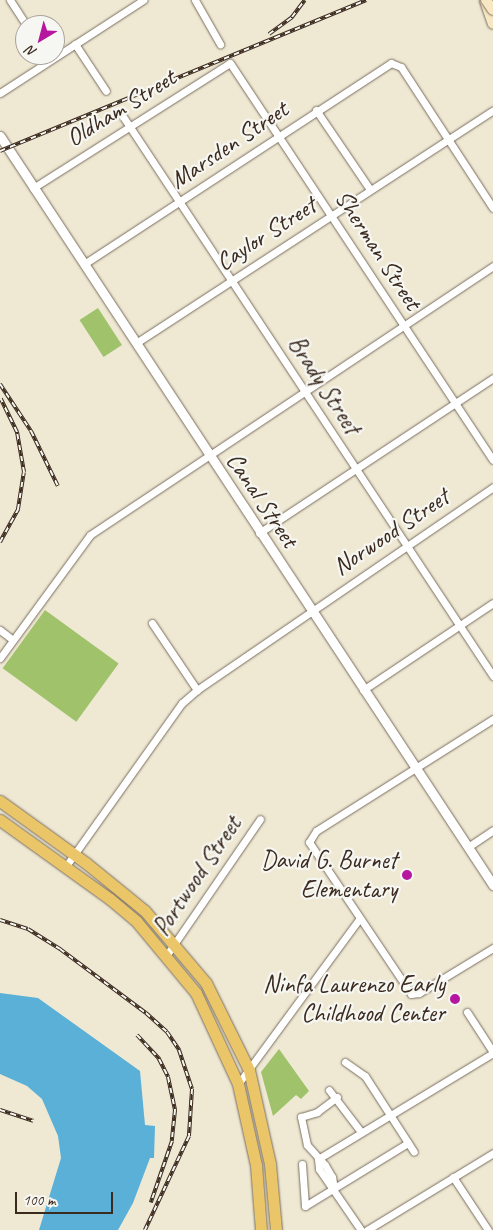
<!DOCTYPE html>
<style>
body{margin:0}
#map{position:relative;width:493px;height:1230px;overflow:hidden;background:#efe9d4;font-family:Caveat,sans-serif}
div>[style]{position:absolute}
.green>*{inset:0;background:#9fc26b;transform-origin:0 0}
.water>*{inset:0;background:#5ab0d7}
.roads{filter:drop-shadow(0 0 1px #7a6d5e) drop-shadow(0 0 1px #7a6d5e)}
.minor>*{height:7px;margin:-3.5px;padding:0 3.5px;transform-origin:3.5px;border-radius:3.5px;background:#fff}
.tertiary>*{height:9px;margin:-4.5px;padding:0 4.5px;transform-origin:4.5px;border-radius:4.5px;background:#fff}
.secondary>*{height:10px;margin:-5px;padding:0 5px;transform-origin:5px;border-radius:5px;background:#f7e8c3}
.primary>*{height:11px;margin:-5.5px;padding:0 5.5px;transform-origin:5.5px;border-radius:5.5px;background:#ebc669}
.tram>*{height:1px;margin:-0.5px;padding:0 0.5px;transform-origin:0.5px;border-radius:0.5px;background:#3b2a1e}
.rail>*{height:4px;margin-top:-2px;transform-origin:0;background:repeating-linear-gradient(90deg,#f6f6f2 0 5.5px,#3b2a1e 0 11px);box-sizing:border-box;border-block:1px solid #3b2a1e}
.bridges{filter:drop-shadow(0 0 1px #7a6d5e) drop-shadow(0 0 1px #7a6d5e)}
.secondary-bridge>*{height:10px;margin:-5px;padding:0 5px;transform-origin:5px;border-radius:5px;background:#f7e8c3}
.dots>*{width:14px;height:14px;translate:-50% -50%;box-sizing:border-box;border:2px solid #f6f6f2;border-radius:50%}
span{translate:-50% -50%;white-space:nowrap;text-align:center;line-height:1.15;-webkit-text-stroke:4.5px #f6f6f2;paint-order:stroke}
.street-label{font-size:25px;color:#3b2a1e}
.poi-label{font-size:25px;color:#3b2a1e}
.right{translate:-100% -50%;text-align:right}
.north{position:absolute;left:15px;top:15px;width:50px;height:50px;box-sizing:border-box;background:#f6f6f2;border:1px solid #aba49d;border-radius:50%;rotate:217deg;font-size:14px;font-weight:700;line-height:20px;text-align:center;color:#3b2a1e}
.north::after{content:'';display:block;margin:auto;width:18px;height:22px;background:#b5179e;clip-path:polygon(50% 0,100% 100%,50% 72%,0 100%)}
.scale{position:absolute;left:15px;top:1192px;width:98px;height:22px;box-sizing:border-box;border:2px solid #3b2a1e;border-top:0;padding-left:6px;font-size:15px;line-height:18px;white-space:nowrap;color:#3b2a1e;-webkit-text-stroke:4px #f6f6f2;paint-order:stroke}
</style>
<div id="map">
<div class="green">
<div style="left:98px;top:308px;width:44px;height:22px;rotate:57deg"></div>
<div style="left:45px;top:610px;width:91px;height:72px;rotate:36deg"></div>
<div style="clip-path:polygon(279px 1049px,309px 1091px,301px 1099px,296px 1095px,273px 1116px,261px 1072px)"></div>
</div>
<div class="water">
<div style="clip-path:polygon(0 993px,38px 998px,140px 1071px,145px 1125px,155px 1126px,154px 1158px,150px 1158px,133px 1203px,118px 1230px,39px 1230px,61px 1158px,58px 1136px,42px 1099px,27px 1086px,0 1074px)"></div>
</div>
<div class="roads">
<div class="minor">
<div style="left:10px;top:0;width:30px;rotate:57deg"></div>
<div style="left:195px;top:0;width:51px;rotate:60.4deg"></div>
<div style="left:75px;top:44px;width:56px;rotate:56.6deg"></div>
<div style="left:0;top:93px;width:171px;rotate:-33deg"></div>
<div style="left:316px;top:110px;width:94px;rotate:55.8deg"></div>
<div style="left:122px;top:115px;width:673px;rotate:56.52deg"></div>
<div style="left:33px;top:188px;width:233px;rotate:-32.4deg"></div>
<div style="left:230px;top:63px;width:476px;rotate:56.5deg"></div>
<div style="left:84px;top:264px;width:367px;rotate:-33.2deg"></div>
<div style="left:391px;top:63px;width:11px;rotate:22deg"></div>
<div style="left:401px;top:67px;width:168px;rotate:56.9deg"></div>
<div style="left:136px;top:343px;width:426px;rotate:-33.1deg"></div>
<div style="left:259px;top:533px;width:281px;rotate:-33.5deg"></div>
<div style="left:152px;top:623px;width:81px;rotate:56.1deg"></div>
<div style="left:0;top:630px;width:16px;rotate:38deg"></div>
<div style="left:0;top:658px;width:152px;rotate:-53.8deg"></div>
<div style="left:90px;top:535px;width:485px;rotate:-33.7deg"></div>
<div style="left:363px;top:690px;width:156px;rotate:-33.8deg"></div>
<div style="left:493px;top:719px;width:209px;rotate:147.7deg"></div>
<div style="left:316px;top:831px;width:13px;rotate:122deg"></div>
<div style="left:309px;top:842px;width:183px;rotate:56.1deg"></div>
<div style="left:411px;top:994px;width:8px;rotate:-7deg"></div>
<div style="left:419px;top:993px;width:87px;rotate:-31.3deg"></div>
<div style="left:468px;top:847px;width:30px;rotate:-34deg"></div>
<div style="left:66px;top:866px;width:200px;rotate:-54.6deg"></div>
<div style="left:182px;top:703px;width:20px;rotate:-41deg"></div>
<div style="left:197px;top:690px;width:359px;rotate:-34.4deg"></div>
<div style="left:166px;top:956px;width:166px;rotate:-55.5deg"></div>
<div style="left:467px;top:1012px;width:48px;rotate:57deg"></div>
<div style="left:345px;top:1062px;width:24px;rotate:35deg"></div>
<div style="left:365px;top:1076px;width:90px;rotate:57.2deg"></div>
<div style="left:238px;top:1084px;width:205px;rotate:-53.7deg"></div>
<div style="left:329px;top:1090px;width:53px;rotate:52.7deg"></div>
<div style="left:318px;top:1159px;width:205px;rotate:-31.2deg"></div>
<div style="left:318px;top:1159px;width:10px;rotate:84deg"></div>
<div style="left:319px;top:1169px;width:74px;rotate:55.5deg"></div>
<div style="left:302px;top:1164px;width:42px;rotate:85.9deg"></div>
<div style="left:305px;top:1206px;width:121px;rotate:-31.5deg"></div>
<div style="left:453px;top:1177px;width:64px;rotate:56.6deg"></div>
<div style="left:334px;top:1189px;width:12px;rotate:-99deg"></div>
<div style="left:332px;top:1177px;width:14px;rotate:-120deg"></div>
<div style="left:325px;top:1165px;width:27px;rotate:-132deg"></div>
<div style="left:307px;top:1145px;width:29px;rotate:-102deg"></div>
<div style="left:301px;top:1117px;width:17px;rotate:-17deg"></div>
<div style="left:317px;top:1112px;width:25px;rotate:-37deg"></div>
<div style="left:367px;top:1230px;width:148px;rotate:-31.4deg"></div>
</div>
<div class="tertiary">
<div style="left:0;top:136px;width:897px;rotate:56.65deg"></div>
</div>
<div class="secondary">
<div style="left:485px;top:1px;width:24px;rotate:71deg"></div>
</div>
<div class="primary">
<div style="left:0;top:801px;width:106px;rotate:35.8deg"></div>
<div style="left:86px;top:863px;width:76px;rotate:39.1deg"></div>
<div style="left:145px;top:911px;width:94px;rotate:49.7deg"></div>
<div style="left:206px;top:983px;width:97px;rotate:63.7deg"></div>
<div style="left:249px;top:1070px;width:96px;rotate:77.4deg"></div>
<div style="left:270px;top:1164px;width:66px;rotate:84.8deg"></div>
<div style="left:0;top:820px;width:135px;rotate:35.7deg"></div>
<div style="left:110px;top:899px;width:35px;rotate:40deg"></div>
<div style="left:137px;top:922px;width:92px;rotate:50.3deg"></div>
<div style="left:196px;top:993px;width:100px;rotate:65.2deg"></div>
<div style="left:238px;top:1084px;width:83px;rotate:77.5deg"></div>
<div style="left:256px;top:1165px;width:65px;rotate:85.6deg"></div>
</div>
</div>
<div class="tram">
<div style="left:489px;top:0;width:6px;rotate:51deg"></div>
</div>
<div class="rail">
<div style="left:269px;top:34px;width:29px;rotate:-36deg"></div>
<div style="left:292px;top:17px;width:21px;rotate:-53deg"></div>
<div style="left:0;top:151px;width:396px;rotate:-22.4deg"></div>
<div style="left:0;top:384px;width:56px;rotate:56.6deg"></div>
<div style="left:31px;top:431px;width:61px;rotate:63.9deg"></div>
<div style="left:0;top:542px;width:38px;rotate:-61deg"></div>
<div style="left:18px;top:509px;width:37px;rotate:-81deg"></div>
<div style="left:24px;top:472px;width:41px;rotate:-99.9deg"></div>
<div style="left:17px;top:432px;width:37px;rotate:-116deg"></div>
<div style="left:0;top:920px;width:29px;rotate:18deg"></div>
<div style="left:28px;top:929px;width:38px;rotate:32deg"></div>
<div style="left:60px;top:949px;width:107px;rotate:36.7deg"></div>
<div style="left:146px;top:1013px;width:28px;rotate:42deg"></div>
<div style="left:167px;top:1032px;width:22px;rotate:56deg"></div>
<div style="left:179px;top:1050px;width:41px;rotate:71.6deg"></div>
<div style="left:192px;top:1089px;width:47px;rotate:93.7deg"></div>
<div style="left:189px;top:1136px;width:104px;rotate:115.1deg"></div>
<div style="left:137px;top:1035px;width:33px;rotate:47deg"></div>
<div style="left:159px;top:1059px;width:20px;rotate:63deg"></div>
<div style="left:168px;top:1077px;width:34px;rotate:78deg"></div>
<div style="left:175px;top:1110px;width:31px;rotate:96deg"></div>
<div style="left:172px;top:1141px;width:65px;rotate:109deg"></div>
<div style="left:0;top:1110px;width:35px;rotate:18deg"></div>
</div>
<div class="bridges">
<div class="secondary-bridge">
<div style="left:486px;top:0;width:12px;rotate:55deg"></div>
</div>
</div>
<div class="dots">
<div style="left:407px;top:875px;background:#b5179e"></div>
<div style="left:455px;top:999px;background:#b5179e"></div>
</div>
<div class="street-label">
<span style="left:121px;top:108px;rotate:-32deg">Oldham Street</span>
<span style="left:229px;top:145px;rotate:-34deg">Marsden Street</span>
<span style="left:266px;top:234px;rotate:-33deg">Caylor Street</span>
<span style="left:378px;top:250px;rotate:57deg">Sherman Street</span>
<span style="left:324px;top:385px;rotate:57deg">Brady Street</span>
<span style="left:262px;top:500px;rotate:56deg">Canal Street</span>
<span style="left:391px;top:532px;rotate:-34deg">Norwood Street</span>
<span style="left:197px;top:876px;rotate:-56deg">Portwood Street</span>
</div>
<div class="poi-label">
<span class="right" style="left:397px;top:875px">David G. Burnet<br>Elementary</span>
<span class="right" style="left:445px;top:999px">Ninfa Laurenzo Early<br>Childhood Center</span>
</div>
<div class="north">N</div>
<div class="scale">100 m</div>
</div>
